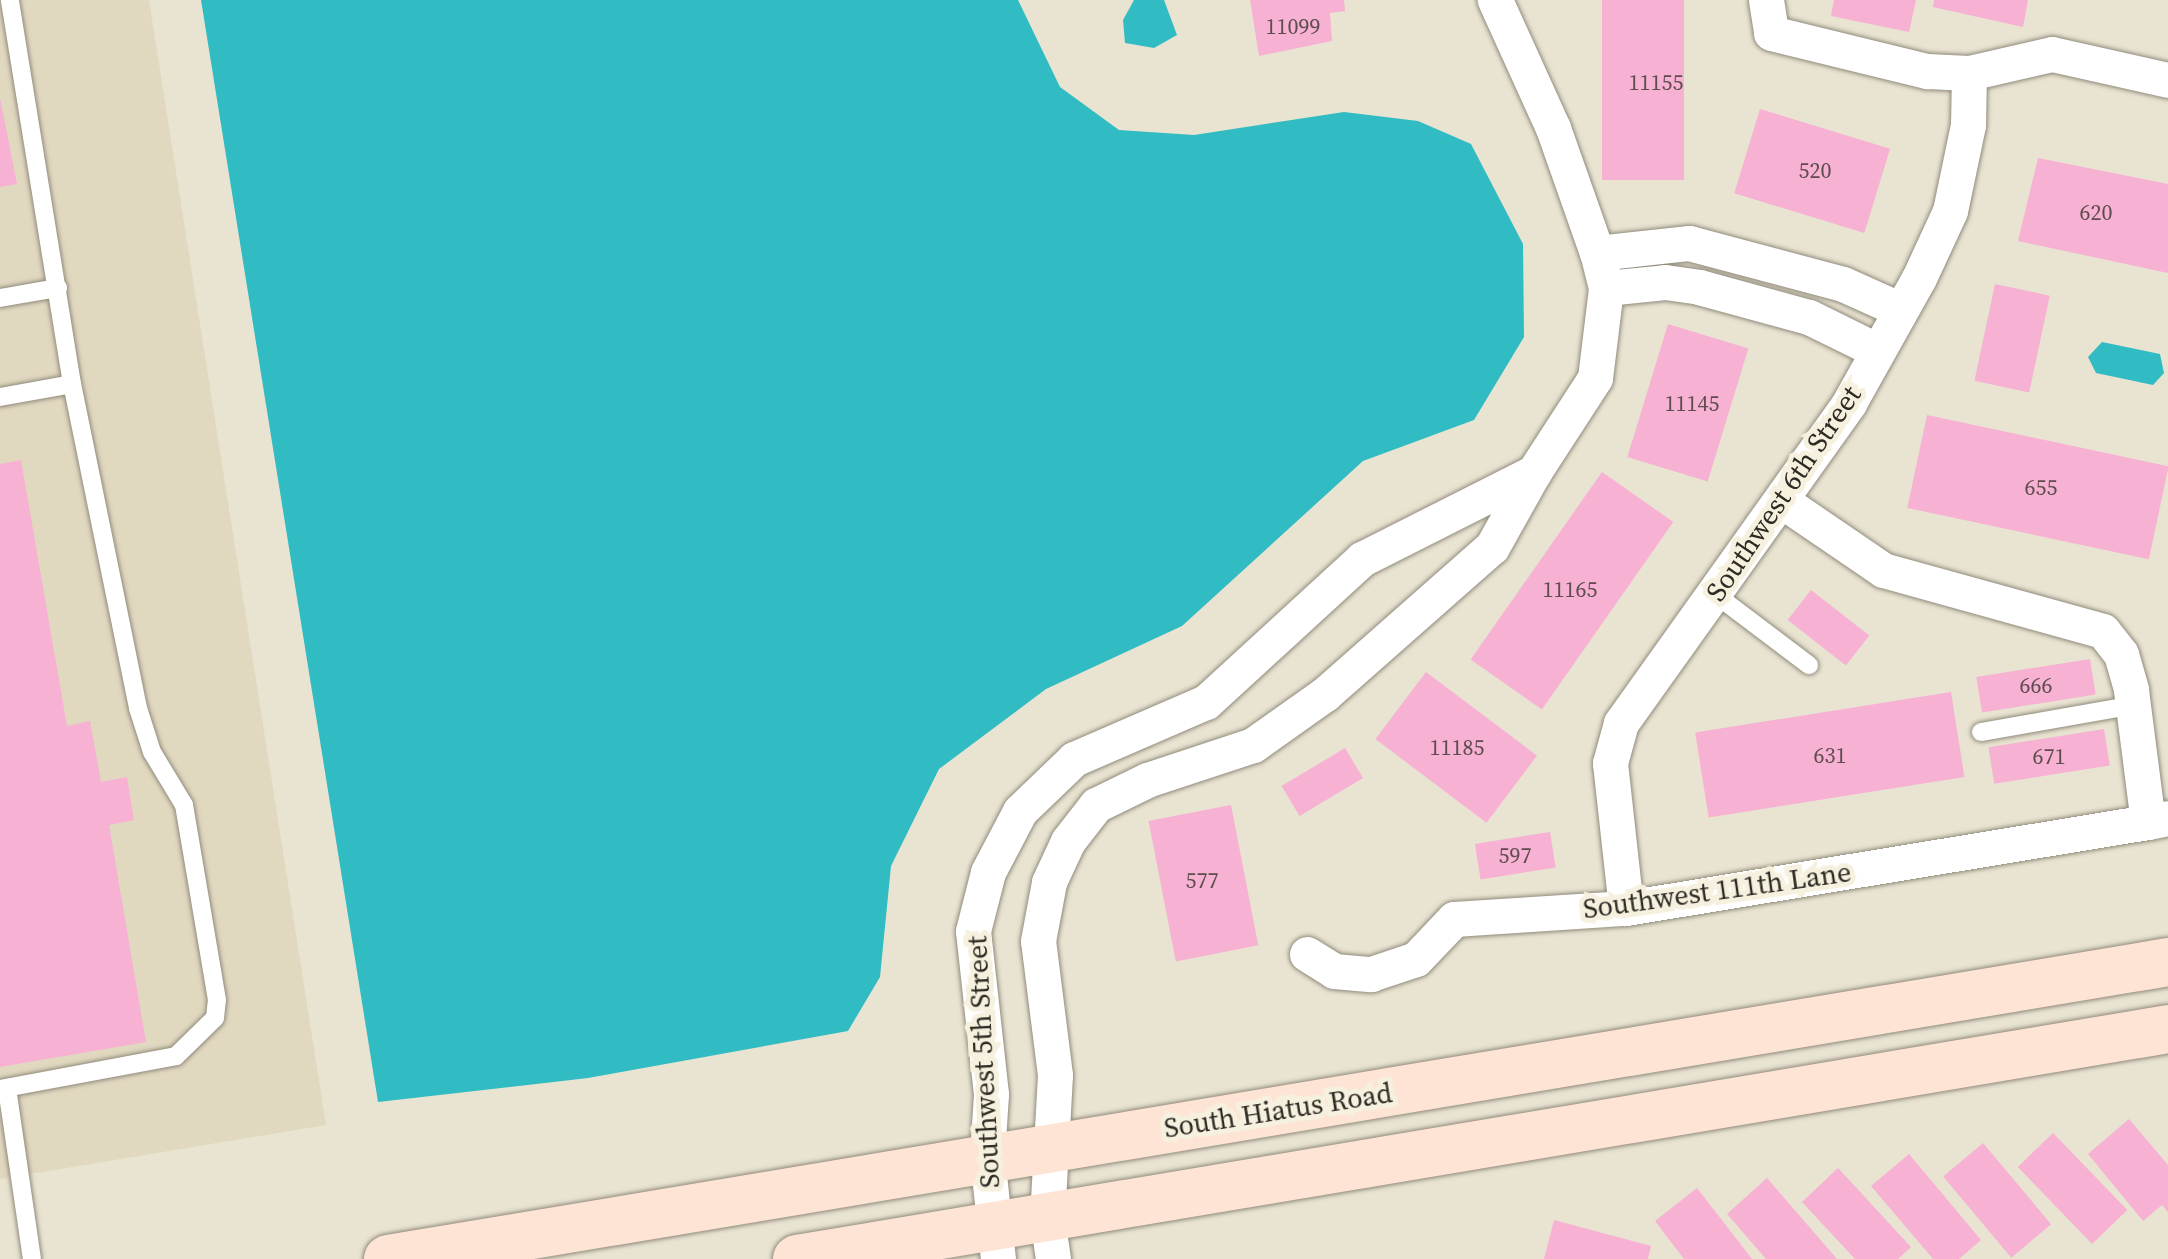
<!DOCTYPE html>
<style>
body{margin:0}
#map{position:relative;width:2168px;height:1259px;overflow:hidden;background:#e9e3d2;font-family:"Source Serif 4",serif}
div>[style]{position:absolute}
.built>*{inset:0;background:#e1d8c0}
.water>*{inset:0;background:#31bcc3}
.building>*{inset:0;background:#f7b1d2;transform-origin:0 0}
.roads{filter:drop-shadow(0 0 2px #918b7c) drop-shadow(0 0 2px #918b7c)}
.service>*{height:18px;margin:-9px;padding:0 9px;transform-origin:9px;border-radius:9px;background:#fff}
.minor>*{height:35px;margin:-17.5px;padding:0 17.5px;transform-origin:17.5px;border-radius:17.5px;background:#fff}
.secondary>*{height:48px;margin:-24px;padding:0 24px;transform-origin:24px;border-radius:24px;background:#fde4d5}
span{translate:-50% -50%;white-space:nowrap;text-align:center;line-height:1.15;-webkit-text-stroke:10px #f6f0df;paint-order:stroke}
.number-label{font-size:22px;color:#5f4c4f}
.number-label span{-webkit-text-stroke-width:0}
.street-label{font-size:28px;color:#2c2a23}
</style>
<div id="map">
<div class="built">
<div style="clip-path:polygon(0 0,149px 0,326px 1125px,0 1179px)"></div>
</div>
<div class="water">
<div style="clip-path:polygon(201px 0,1018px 0,1060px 87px,1119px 130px,1194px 135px,1344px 112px,1418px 121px,1471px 144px,1523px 244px,1524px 337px,1474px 420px,1363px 461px,1182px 626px,1046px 689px,939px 769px,891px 866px,880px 977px,848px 1031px,588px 1078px,378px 1102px)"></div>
<div style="clip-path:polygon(1134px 0,1164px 0,1177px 35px,1154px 48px,1125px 43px,1123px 20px)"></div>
<div style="clip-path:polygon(2102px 342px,2160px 354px,2164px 373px,2153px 385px,2096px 373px,2088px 357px)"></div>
</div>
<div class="building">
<div style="clip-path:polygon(1250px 0,1344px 0,1345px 11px,1330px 13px,1332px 41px,1259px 56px)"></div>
<div style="left:1602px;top:0;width:82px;height:180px"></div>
<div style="clip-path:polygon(1834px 0,1916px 0,1909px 32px,1831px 16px)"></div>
<div style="clip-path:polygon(1934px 0,2028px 0,2023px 27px,1933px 7px)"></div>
<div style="clip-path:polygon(0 98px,17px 184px,0 187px)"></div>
<div style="left:1760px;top:109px;width:136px;height:88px;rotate:17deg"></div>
<div style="clip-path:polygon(2038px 158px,2168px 184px,2168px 273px,2018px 241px)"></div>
<div style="left:1995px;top:284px;width:56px;height:99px;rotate:12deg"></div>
<div style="left:1668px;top:324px;width:84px;height:139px;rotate:17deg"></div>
<div style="left:1927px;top:415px;width:247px;height:95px;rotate:12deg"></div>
<div style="clip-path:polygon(21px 460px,67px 726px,90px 721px,101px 782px,127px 777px,134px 820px,109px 825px,146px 1042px,0 1067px,0 464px)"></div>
<div style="left:1602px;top:472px;width:87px;height:229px;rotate:35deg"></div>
<div style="left:1811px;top:590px;width:74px;height:38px;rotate:38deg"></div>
<div style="left:2090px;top:659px;width:36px;height:115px;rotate:81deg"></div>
<div style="left:1426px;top:672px;width:139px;height:84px;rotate:37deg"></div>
<div style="left:1951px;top:692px;width:86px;height:259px;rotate:81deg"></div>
<div style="left:2104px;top:729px;width:37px;height:117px;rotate:81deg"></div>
<div style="left:1345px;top:748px;width:35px;height:74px;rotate:59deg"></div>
<div style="left:1231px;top:805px;width:143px;height:84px;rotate:79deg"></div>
<div style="left:1550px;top:832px;width:36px;height:76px;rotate:81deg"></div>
<div style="clip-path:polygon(2129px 1119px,2168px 1165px,2168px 1212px,2162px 1205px,2143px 1221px,2088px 1154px)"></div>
<div style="left:2053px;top:1133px;width:107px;height:49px;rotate:46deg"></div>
<div style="left:1983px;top:1143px;width:106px;height:52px;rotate:50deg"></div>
<div style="clip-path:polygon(1909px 1154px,1981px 1240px,1959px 1259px,1933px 1259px,1871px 1186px)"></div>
<div style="clip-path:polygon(1838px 1168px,1911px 1247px,1898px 1259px,1855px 1259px,1802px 1202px)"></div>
<div style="clip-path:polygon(1767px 1178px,1837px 1259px,1766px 1259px,1727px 1214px)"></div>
<div style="clip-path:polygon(1697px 1188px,1752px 1259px,1684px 1259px,1655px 1221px)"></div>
<div style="clip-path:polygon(1554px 1220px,1651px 1246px,1648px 1259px,1544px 1259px)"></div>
</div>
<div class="roads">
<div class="service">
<div style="left:0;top:298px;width:59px;rotate:-9.8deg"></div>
<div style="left:0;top:397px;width:73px;rotate:-10.2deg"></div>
<div style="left:1715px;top:594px;width:118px;rotate:37.1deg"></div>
<div style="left:1981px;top:732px;width:155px;rotate:-10deg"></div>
<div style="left:7px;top:1088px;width:173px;rotate:81.7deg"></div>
<div style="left:0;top:1089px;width:179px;rotate:-10.6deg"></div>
<div style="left:176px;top:1056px;width:54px;rotate:-44.3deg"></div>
<div style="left:215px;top:1018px;width:18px;rotate:-84deg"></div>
<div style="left:217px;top:1000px;width:198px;rotate:-99.6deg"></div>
<div style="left:184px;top:805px;width:62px;rotate:-121.1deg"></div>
<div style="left:152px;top:752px;width:46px;rotate:-107.7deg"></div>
<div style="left:138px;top:708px;width:331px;rotate:-101.5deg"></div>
<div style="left:72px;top:384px;width:389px;rotate:-99.2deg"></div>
</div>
<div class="minor">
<div style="left:1766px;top:0;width:33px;rotate:81deg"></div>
<div style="left:1771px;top:33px;width:161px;rotate:13.7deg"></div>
<div style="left:1927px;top:71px;width:42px;rotate:2.7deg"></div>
<div style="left:1969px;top:73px;width:85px;rotate:-12.9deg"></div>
<div style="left:2052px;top:54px;width:119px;rotate:12.6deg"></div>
<div style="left:1597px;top:253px;width:93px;rotate:-6.2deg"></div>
<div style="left:1689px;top:243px;width:159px;rotate:14.9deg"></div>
<div style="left:1843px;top:284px;width:61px;rotate:24.1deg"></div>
<div style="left:1606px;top:288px;width:59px;rotate:-5.8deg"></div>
<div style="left:1665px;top:282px;width:34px;rotate:8deg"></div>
<div style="left:1699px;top:287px;width:114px;rotate:15.3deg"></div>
<div style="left:1809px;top:317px;width:75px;rotate:26.2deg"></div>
<div style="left:1782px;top:501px;width:122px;rotate:34.3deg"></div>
<div style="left:1883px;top:570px;width:228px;rotate:15.5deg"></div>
<div style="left:2103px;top:631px;width:29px;rotate:52deg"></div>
<div style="left:2121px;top:654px;width:37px;rotate:74deg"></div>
<div style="left:2131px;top:690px;width:133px;rotate:82.7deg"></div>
<div style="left:2148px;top:822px;width:20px;rotate:-11deg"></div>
<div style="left:1626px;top:908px;width:146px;rotate:-96.3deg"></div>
<div style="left:1610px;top:763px;width:41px;rotate:-74.6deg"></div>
<div style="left:1621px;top:723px;width:393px;rotate:-54.5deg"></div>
<div style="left:1849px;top:403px;width:143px;rotate:-60.8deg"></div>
<div style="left:1919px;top:278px;width:74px;rotate:-65.2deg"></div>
<div style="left:1950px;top:211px;width:88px;rotate:-78.2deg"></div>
<div style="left:1968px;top:125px;width:52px;rotate:-88.9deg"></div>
<div style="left:1307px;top:954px;width:32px;rotate:32deg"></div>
<div style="left:1334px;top:971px;width:37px;rotate:5deg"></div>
<div style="left:1371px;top:974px;width:47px;rotate:-18.4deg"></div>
<div style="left:1416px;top:959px;width:55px;rotate:-46.5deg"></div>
<div style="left:1454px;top:919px;width:172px;rotate:-3.7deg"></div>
<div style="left:1626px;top:908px;width:529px;rotate:-9.36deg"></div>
<div style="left:998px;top:1259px;width:104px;rotate:-96.1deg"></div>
<div style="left:987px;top:1156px;width:62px;rotate:-86.3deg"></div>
<div style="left:991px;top:1094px;width:164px;rotate:-96.3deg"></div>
<div style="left:973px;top:931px;width:61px;rotate:-75.7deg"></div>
<div style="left:988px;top:872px;width:69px;rotate:-62.3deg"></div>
<div style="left:1020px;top:811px;width:75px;rotate:-43.9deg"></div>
<div style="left:1074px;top:759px;width:144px;rotate:-23.4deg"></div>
<div style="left:1206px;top:702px;width:212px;rotate:-42.5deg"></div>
<div style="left:1362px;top:559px;width:193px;rotate:-26.8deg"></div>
<div style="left:1534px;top:472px;width:112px;rotate:-57deg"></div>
<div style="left:1595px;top:378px;width:91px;rotate:-83deg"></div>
<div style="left:1606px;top:288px;width:36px;rotate:-104deg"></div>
<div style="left:1597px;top:253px;width:133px;rotate:-109.4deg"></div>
<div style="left:1553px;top:128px;width:141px;rotate:-114.4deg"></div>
<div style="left:1053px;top:1259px;width:41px;rotate:-98.3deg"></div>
<div style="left:1047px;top:1218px;width:143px;rotate:-86.8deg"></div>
<div style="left:1055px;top:1075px;width:135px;rotate:-97.2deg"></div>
<div style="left:1038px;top:941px;width:60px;rotate:-79.4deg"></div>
<div style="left:1049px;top:882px;width:45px;rotate:-65.1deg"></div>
<div style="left:1068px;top:841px;width:46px;rotate:-52.1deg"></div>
<div style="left:1096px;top:805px;width:57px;rotate:-26.1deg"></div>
<div style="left:1147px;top:780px;width:112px;rotate:-18.3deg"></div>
<div style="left:1253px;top:745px;width:88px;rotate:-35.3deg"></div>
<div style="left:1325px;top:694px;width:222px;rotate:-41.4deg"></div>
<div style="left:1492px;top:547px;width:86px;rotate:-60.8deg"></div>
</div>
<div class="secondary">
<div style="left:388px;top:1259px;width:1805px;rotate:-9.47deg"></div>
<div style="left:797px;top:1259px;width:1390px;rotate:-9.52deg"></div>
</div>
</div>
<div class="number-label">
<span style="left:1293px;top:27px">11099</span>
<span style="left:1656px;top:83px">11155</span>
<span style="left:1815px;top:171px">520</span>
<span style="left:2096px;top:213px">620</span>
<span style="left:1692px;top:404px">11145</span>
<span style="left:2041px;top:488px">655</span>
<span style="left:1570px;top:590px">11165</span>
<span style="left:2036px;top:686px">666</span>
<span style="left:1457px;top:748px">11185</span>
<span style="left:1830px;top:756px">631</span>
<span style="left:2049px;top:757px">671</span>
<span style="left:1515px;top:856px">597</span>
<span style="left:1202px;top:881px">577</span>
</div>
<div class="street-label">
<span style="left:1783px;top:493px;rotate:-56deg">Southwest 6th Street</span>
<span style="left:1717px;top:890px;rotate:-8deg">Southwest 111th Lane</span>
<span style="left:983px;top:1062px;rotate:-93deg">Southwest 5th Street</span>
<span style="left:1278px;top:1110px;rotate:-9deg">South Hiatus Road</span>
</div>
</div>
